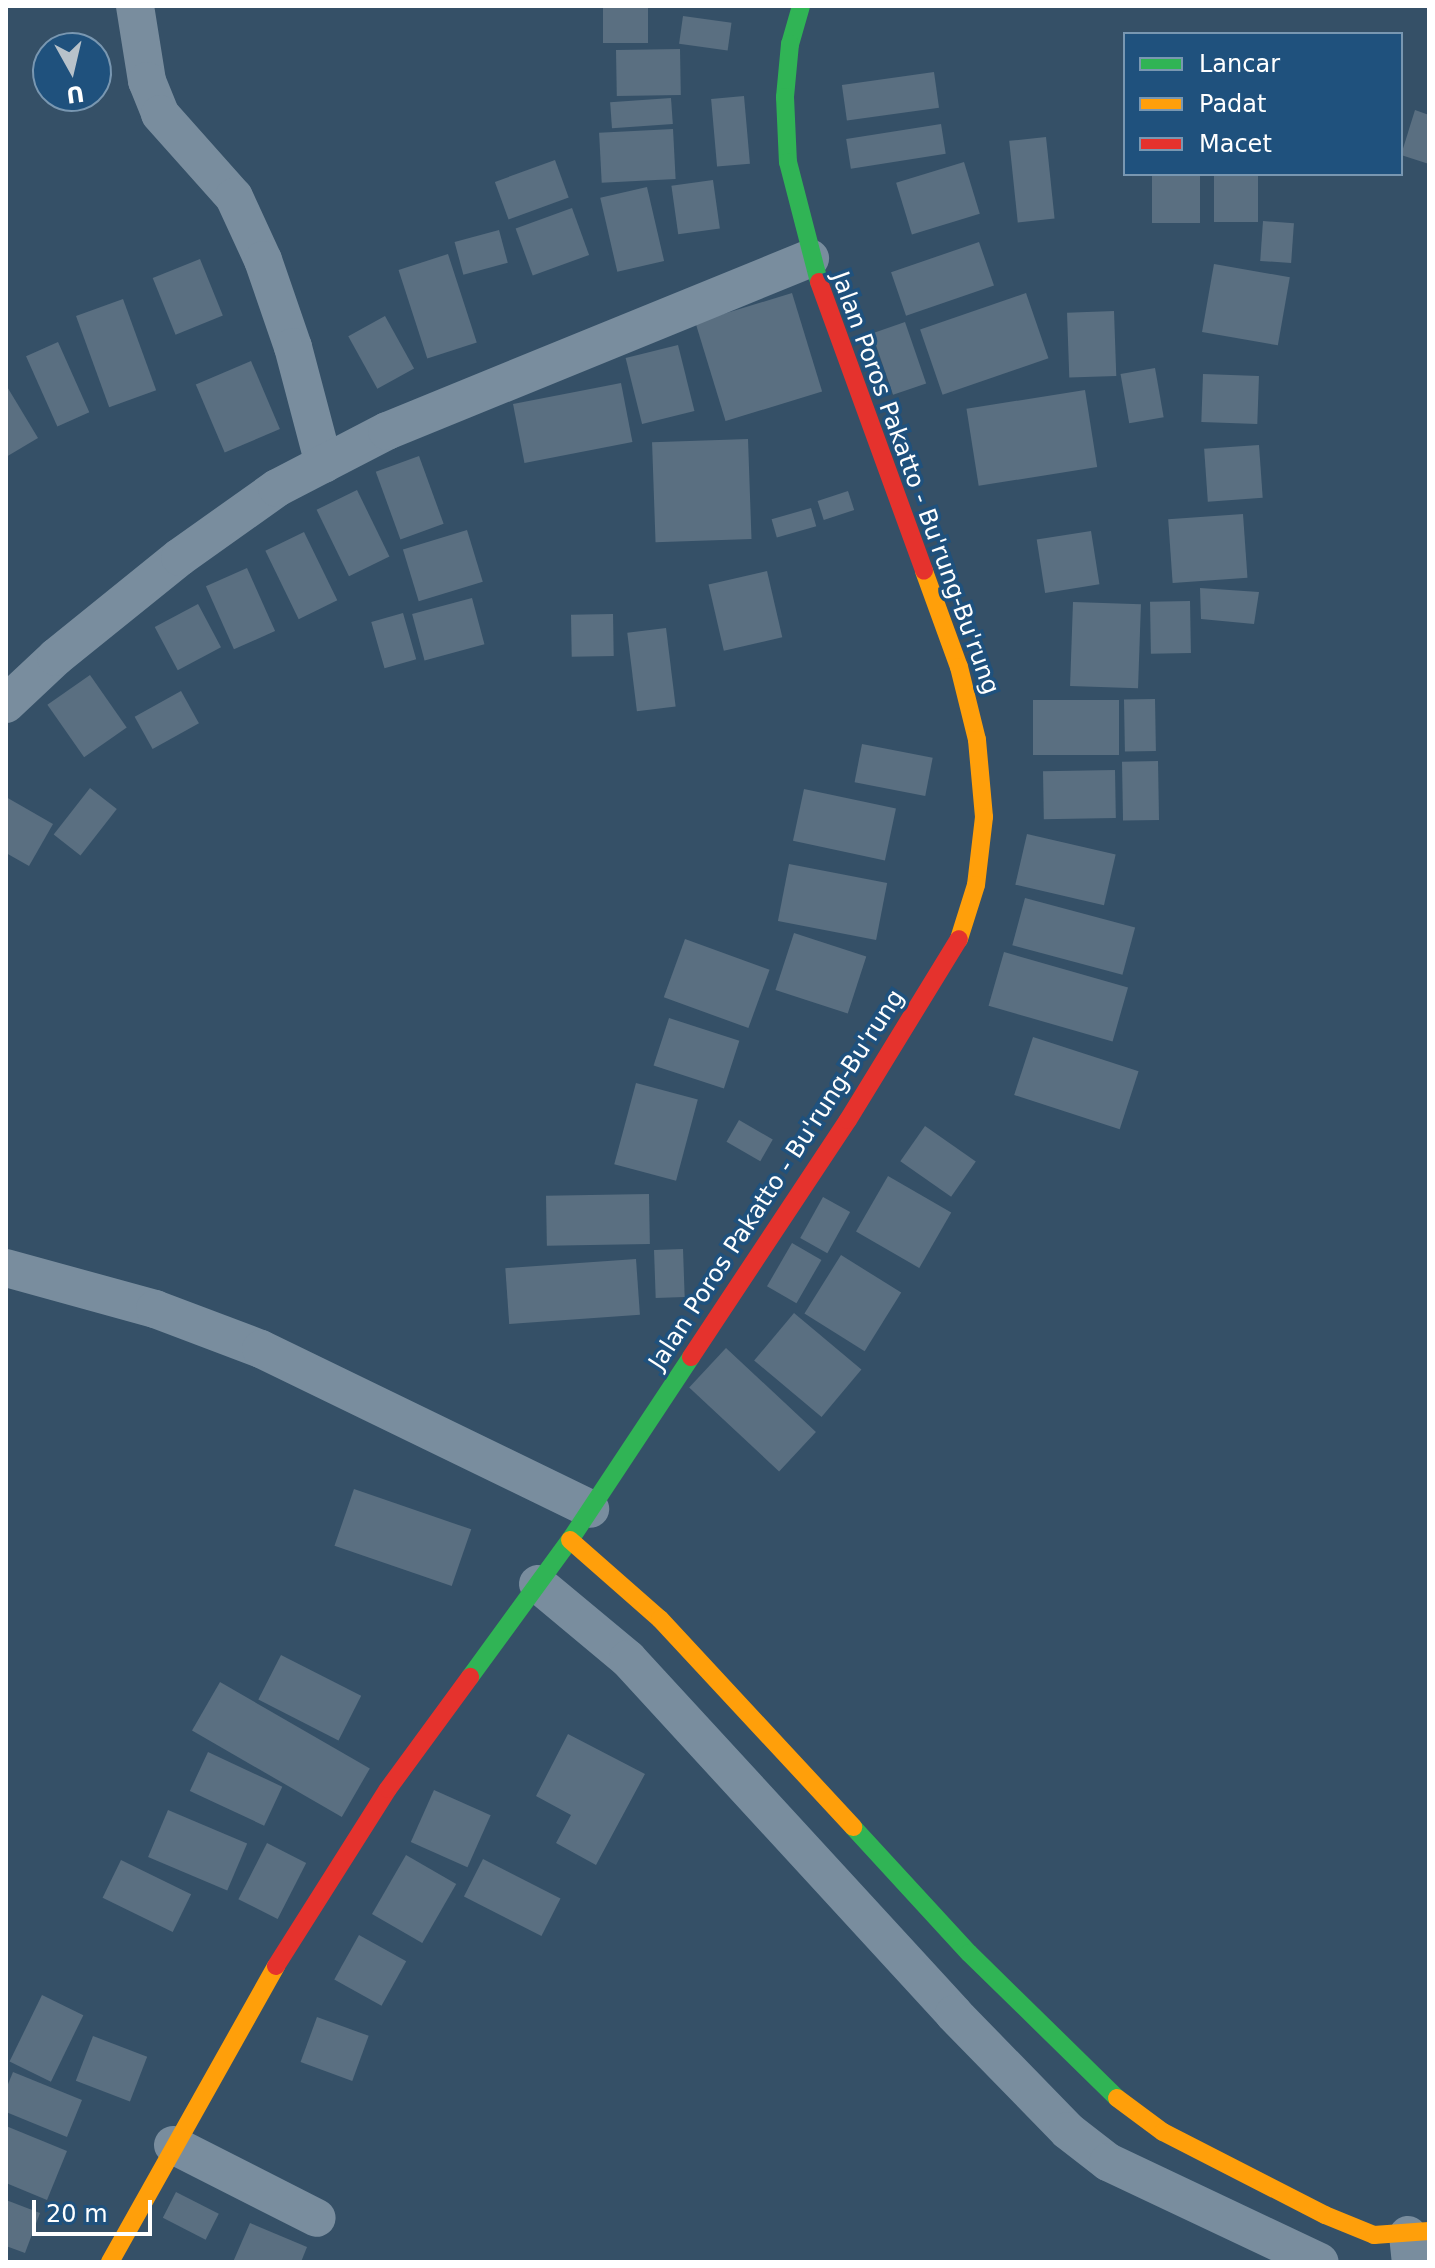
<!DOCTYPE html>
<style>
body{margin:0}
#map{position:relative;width:1435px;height:2268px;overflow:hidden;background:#355067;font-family:"DejaVu Sans",sans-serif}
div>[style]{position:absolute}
.building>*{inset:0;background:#5a6f81;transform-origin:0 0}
.street>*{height:38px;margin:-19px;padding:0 19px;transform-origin:19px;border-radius:19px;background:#798d9e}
.fast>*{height:18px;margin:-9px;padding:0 9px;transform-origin:9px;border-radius:9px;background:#30b455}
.slow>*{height:18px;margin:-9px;padding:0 9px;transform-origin:9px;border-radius:9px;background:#ff9f0a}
.jam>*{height:18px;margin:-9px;padding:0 9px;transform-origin:9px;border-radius:9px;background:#e5322d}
span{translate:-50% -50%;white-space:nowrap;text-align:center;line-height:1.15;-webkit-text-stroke:7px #1f517d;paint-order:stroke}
.street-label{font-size:24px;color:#fff}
.frame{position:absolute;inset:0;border:8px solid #fff;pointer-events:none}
.legend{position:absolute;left:1123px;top:32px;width:280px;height:144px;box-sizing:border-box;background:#1f517d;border:2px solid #7997b1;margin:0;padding:10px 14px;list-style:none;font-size:24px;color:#fff}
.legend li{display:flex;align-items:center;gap:16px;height:40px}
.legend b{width:40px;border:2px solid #7997b1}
.north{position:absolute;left:32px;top:32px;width:80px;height:80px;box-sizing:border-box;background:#1f517d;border:2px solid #7997b1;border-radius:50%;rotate:172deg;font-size:22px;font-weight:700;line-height:32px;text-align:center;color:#fff}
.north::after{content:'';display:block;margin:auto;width:28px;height:36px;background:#b8c2ca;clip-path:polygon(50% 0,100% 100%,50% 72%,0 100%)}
.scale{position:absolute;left:32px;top:2200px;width:120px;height:36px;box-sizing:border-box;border:4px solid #fff;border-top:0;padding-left:10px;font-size:24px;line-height:28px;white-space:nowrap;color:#fff;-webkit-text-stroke:6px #1f517d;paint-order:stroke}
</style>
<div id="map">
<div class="building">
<div style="left:603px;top:6px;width:45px;height:37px"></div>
<div style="left:683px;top:16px;width:49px;height:28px;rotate:8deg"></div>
<div style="left:680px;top:49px;width:46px;height:64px;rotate:89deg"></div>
<div style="left:934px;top:72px;width:36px;height:93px;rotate:82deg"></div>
<div style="left:744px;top:96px;width:68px;height:33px;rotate:85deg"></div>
<div style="left:671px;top:98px;width:26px;height:61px;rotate:86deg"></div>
<div style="clip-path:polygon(1415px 110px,1429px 115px,1429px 164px,1401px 155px)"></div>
<div style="left:941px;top:124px;width:30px;height:96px;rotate:81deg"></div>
<div style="left:673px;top:129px;width:50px;height:74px;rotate:87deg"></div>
<div style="left:1046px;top:137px;width:82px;height:37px;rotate:84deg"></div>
<div style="left:555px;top:160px;width:40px;height:64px;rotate:70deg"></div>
<div style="left:964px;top:162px;width:54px;height:71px;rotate:73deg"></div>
<div style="left:1152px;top:174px;width:48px;height:49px"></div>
<div style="left:1214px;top:174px;width:44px;height:48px"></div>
<div style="left:713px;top:180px;width:49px;height:42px;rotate:82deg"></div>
<div style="left:647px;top:187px;width:76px;height:48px;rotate:77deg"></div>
<div style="left:572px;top:208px;width:50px;height:60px;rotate:70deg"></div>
<div style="left:1263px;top:221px;width:31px;height:40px;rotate:4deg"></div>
<div style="left:499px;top:230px;width:34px;height:46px;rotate:75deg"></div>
<div style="left:979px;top:242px;width:46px;height:93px;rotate:71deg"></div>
<div style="left:448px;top:254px;width:93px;height:52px;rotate:72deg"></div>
<div style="left:200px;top:259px;width:61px;height:51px;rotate:68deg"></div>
<div style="left:1214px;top:264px;width:77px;height:69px;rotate:10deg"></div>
<div style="left:792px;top:293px;width:103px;height:101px;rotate:73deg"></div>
<div style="left:1026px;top:293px;width:69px;height:112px;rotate:71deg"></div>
<div style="left:123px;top:299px;width:97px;height:50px;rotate:70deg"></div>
<div style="left:1114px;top:311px;width:65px;height:47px;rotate:88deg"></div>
<div style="left:385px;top:316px;width:60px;height:42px;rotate:61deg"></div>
<div style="left:905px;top:322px;width:65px;height:35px;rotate:71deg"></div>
<div style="left:58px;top:342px;width:77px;height:35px;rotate:66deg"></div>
<div style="left:678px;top:345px;width:68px;height:54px;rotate:76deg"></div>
<div style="left:251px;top:361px;width:74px;height:60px;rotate:67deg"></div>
<div style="left:1155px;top:368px;width:50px;height:35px;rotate:80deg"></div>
<div style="left:1203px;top:374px;width:56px;height:48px;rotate:2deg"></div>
<div style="left:621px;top:383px;width:60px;height:110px;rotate:79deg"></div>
<div style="clip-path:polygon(6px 385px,38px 438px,6px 457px)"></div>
<div style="left:1085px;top:390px;width:78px;height:120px;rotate:81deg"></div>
<div style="left:748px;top:439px;width:100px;height:96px;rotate:88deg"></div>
<div style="left:1259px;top:445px;width:53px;height:55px;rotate:86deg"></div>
<div style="left:419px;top:456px;width:72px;height:46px;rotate:70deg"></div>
<div style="left:357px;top:490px;width:74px;height:45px;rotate:64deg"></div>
<div style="left:848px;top:491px;width:20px;height:32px;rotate:72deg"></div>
<div style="left:811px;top:508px;width:19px;height:41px;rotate:74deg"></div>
<div style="left:1243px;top:514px;width:64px;height:75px;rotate:86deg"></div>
<div style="left:467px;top:530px;width:54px;height:67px;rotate:73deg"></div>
<div style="left:1091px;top:531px;width:54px;height:55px;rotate:81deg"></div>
<div style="left:304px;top:532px;width:76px;height:43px;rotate:64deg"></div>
<div style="left:247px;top:568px;width:69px;height:45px;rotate:66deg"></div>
<div style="left:767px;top:571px;width:68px;height:60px;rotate:77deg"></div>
<div style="clip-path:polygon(1200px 588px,1259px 592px,1254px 624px,1201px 619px)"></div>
<div style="left:472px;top:598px;width:48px;height:62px;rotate:75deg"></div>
<div style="left:1190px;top:601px;width:52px;height:40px;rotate:89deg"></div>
<div style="left:1073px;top:602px;width:68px;height:84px;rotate:2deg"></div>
<div style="left:198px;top:604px;width:49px;height:49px;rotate:62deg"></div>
<div style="left:403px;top:613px;width:48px;height:33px;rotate:74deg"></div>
<div style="left:613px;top:614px;width:42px;height:42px;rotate:89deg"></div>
<div style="left:666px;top:628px;width:79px;height:39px;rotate:83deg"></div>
<div style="left:90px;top:675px;width:64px;height:52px;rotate:55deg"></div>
<div style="left:181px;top:691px;width:37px;height:53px;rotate:61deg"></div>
<div style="left:1155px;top:699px;width:52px;height:31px;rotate:89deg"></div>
<div style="left:1033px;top:700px;width:86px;height:55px"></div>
<div style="left:862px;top:744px;width:72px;height:39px;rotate:11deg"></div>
<div style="left:1158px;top:761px;width:59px;height:36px;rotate:89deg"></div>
<div style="left:1115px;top:770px;width:48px;height:72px;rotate:89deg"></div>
<div style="left:90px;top:788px;width:34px;height:59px;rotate:38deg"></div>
<div style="left:804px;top:789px;width:94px;height:53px;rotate:12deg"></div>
<div style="clip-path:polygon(6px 797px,53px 824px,29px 866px,6px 853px)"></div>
<div style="left:1027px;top:834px;width:91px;height:52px;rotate:13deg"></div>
<div style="left:789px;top:864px;width:100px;height:58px;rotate:11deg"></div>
<div style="left:1025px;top:898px;width:114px;height:49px;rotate:15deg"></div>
<div style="left:794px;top:933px;width:76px;height:60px;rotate:18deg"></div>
<div style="left:685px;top:939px;width:90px;height:62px;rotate:20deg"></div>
<div style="left:1004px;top:952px;width:129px;height:56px;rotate:16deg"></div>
<div style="left:669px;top:1018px;width:74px;height:50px;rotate:18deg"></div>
<div style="left:1033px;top:1037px;width:111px;height:61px;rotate:18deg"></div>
<div style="left:636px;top:1083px;width:64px;height:84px;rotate:15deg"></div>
<div style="left:739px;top:1120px;width:39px;height:25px;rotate:30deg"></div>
<div style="left:925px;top:1126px;width:62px;height:43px;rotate:35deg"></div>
<div style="left:888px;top:1176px;width:73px;height:64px;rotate:30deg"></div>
<div style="left:649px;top:1194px;width:50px;height:103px;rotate:89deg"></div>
<div style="left:823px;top:1197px;width:31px;height:47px;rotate:29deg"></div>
<div style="left:792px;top:1243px;width:34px;height:50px;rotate:30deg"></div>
<div style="left:683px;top:1249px;width:48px;height:29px;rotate:88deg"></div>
<div style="left:841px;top:1255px;width:71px;height:69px;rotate:32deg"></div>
<div style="left:636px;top:1259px;width:56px;height:131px;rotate:86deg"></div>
<div style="left:794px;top:1313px;width:88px;height:62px;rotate:40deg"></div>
<div style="left:726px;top:1348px;width:123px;height:54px;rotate:43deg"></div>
<div style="left:354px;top:1489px;width:124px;height:60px;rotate:19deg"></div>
<div style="left:281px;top:1655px;width:90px;height:50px;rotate:27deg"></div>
<div style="left:220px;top:1682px;width:173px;height:56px;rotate:30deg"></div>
<div style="clip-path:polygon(568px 1734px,645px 1774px,596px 1865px,556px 1843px,571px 1815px,536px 1796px)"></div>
<div style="left:208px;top:1752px;width:82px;height:43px;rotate:25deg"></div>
<div style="left:434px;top:1790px;width:62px;height:57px;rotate:24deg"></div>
<div style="left:168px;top:1810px;width:86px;height:51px;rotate:23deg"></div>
<div style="left:267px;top:1843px;width:44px;height:63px;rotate:27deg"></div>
<div style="left:406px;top:1855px;width:58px;height:68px;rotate:30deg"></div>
<div style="left:483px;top:1859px;width:87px;height:42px;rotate:27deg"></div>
<div style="left:121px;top:1860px;width:78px;height:42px;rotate:26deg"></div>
<div style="left:359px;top:1935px;width:54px;height:51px;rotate:29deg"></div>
<div style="left:42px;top:1995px;width:46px;height:74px;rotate:26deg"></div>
<div style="left:317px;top:2017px;width:55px;height:48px;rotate:20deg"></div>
<div style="left:93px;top:2036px;width:58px;height:48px;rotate:21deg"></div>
<div style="clip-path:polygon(13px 2072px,82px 2100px,67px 2137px,6px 2112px,6px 2089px)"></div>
<div style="clip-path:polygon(6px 2126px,67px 2151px,47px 2200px,6px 2183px)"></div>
<div style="left:176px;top:2192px;width:48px;height:29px;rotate:27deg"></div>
<div style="clip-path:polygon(6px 2200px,40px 2213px,25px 2253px,6px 2246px)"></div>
<div style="clip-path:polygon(250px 2223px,307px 2247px,301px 2262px,233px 2262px)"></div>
</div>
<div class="street">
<div style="left:135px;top:6px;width:76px;rotate:80.9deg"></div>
<div style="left:147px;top:81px;width:35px;rotate:68deg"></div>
<div style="left:160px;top:114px;width:111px;rotate:48.3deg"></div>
<div style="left:234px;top:197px;width:69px;rotate:65.3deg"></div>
<div style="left:263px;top:260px;width:92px;rotate:71deg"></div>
<div style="left:293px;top:347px;width:121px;rotate:75.2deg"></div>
<div style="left:6px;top:704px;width:69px;rotate:-43.2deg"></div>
<div style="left:56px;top:657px;width:159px;rotate:-38.9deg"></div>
<div style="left:180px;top:557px;width:119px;rotate:-35.4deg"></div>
<div style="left:277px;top:488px;width:124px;rotate:-27.4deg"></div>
<div style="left:387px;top:431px;width:457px;rotate:-22.2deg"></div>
<div style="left:6px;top:1268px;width:155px;rotate:15.4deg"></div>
<div style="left:155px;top:1309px;width:113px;rotate:20.7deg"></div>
<div style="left:261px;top:1349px;width:366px;rotate:25.9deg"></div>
<div style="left:538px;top:1584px;width:117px;rotate:39.8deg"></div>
<div style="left:628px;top:1659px;width:482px;rotate:47.4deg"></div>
<div style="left:954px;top:2014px;width:163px;rotate:45.7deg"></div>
<div style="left:1068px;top:2131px;width:51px;rotate:37.8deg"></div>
<div style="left:1108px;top:2162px;width:234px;rotate:25.3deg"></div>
<div style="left:173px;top:2145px;width:161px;rotate:26.9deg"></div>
<div style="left:1408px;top:2235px;width:27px;rotate:84deg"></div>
</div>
<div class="fast">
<div style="left:801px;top:6px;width:40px;rotate:106deg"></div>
<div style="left:790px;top:44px;width:53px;rotate:95.4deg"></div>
<div style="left:785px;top:97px;width:65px;rotate:87.4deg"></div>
<div style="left:788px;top:162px;width:124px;rotate:75.5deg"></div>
<div style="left:470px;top:1677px;width:170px;rotate:-53.9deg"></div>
<div style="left:570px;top:1540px;width:219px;rotate:-56.5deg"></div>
<div style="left:853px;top:1827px;width:171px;rotate:47.4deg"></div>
<div style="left:969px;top:1953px;width:207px;rotate:44.4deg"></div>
</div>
<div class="slow">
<div style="left:924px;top:571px;width:102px;rotate:70deg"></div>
<div style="left:959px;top:667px;width:75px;rotate:76.1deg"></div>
<div style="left:977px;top:740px;width:77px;rotate:84.8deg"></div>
<div style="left:984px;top:817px;width:68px;rotate:96.7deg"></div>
<div style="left:976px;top:885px;width:57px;rotate:107.5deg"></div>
<div style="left:570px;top:1540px;width:120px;rotate:41.3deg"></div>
<div style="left:660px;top:1619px;width:284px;rotate:47.1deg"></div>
<div style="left:1117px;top:2098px;width:57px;rotate:36.5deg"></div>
<div style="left:1163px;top:2132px;width:182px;rotate:27.1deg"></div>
<div style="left:1325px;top:2215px;width:53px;rotate:22.2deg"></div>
<div style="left:1374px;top:2235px;width:55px;rotate:-4.2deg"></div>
<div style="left:110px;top:2262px;width:339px;rotate:-60.7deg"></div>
</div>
<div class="jam">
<div style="left:819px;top:282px;width:307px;rotate:70deg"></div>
<div style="left:691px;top:1357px;width:284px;rotate:-56.5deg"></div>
<div style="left:848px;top:1120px;width:212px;rotate:-58.5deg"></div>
<div style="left:276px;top:1966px;width:209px;rotate:-57.7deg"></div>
<div style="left:388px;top:1789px;width:139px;rotate:-53.8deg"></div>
</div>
<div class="street-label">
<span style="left:915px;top:483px;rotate:70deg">Jalan Poros Pakatto - Bu'rung-Bu'rung</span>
<span style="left:777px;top:1180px;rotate:-57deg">Jalan Poros Pakatto - Bu'rung-Bu'rung</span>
</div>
<div class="frame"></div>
<ul class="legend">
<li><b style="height:10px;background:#30b455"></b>Lancar</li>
<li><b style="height:10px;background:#ff9f0a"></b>Padat</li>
<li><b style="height:10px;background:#e5322d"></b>Macet</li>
</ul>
<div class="north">U</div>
<div class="scale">20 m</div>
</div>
